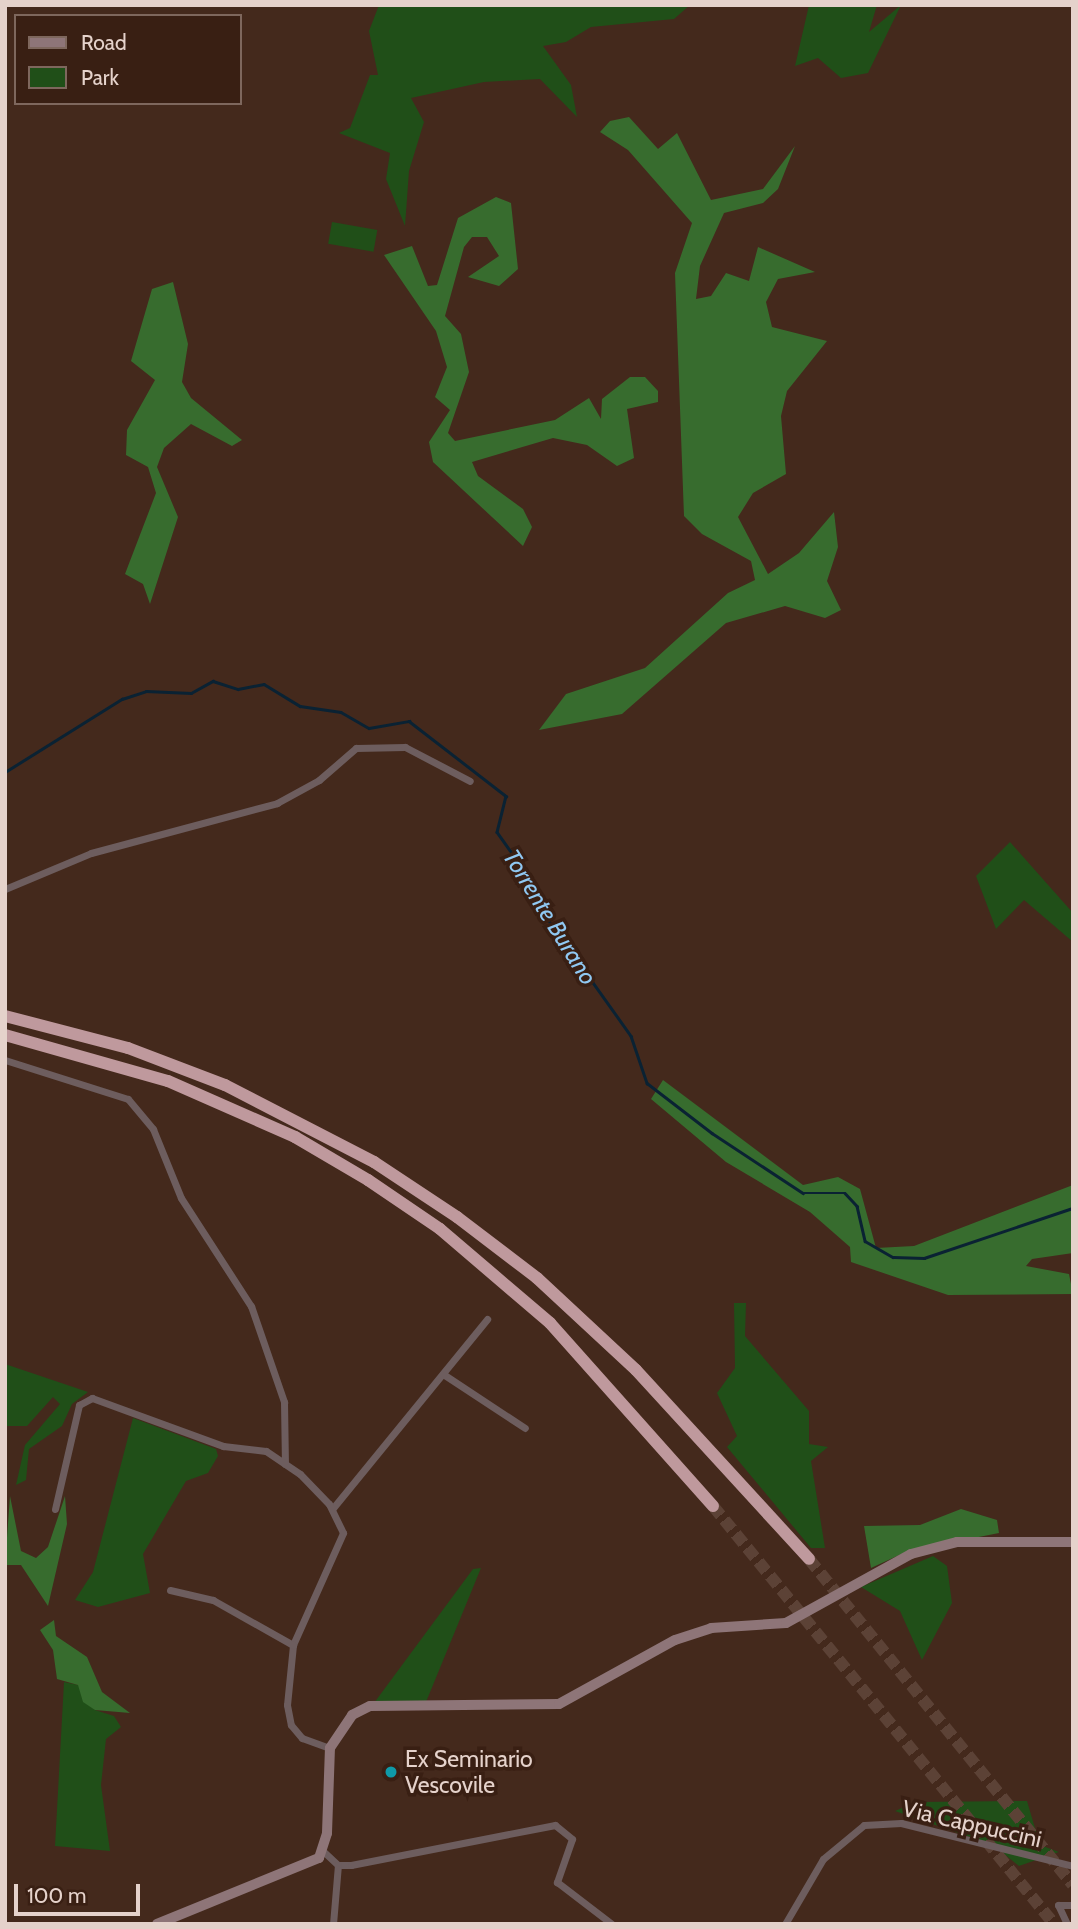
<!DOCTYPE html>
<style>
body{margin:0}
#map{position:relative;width:1078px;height:1929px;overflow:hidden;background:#44291c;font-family:Cabin,sans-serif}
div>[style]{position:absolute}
.green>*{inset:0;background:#204f18;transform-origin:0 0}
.forest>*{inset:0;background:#376c2e}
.stream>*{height:2.5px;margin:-1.25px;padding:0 1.25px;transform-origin:1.25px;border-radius:1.25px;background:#0a2233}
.highway-tunnel>*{height:12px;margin-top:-6px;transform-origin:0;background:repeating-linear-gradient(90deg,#5c4236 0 12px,transparent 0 18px)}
.street>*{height:7px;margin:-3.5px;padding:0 3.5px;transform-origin:3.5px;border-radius:3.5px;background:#6d5d5e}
.secondary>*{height:10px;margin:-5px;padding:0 5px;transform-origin:5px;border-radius:5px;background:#8e7578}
.highway>*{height:12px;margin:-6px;padding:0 6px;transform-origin:6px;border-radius:6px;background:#bf999d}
.dots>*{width:19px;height:19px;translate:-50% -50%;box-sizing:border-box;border:4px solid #391f13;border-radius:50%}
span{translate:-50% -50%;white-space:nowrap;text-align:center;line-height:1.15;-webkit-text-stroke:7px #391f13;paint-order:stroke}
.poi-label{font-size:23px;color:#e5d2cb}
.left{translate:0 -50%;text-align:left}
.street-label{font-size:23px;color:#e5d2cb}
.water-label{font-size:24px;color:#90c8f2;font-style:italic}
.frame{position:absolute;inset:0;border:7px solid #e5d2cb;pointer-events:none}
.legend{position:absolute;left:14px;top:14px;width:228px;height:91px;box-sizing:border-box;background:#391f13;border:2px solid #7e675d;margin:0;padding:9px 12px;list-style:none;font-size:21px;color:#e5d2cb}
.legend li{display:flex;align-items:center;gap:14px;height:35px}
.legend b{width:35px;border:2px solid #7e675d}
.scale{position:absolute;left:14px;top:1884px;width:126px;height:32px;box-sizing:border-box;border:4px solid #e5d2cb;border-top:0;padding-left:9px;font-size:21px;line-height:24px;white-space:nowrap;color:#e5d2cb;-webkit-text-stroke:5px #391f13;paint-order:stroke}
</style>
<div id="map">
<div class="green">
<div style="clip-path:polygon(379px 5px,690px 5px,674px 19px,591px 27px,566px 42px,543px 46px,571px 85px,577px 117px,540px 79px,484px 82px,411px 98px,424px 122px,409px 171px,405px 226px,386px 179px,390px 153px,339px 133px,350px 128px,370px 75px,378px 75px,369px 31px)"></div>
<div style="clip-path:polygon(809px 5px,877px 5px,869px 32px,901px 5px,868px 73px,841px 78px,818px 58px,795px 66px)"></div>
<div style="left:332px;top:222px;width:46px;height:22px;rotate:10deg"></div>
<div style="clip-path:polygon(1010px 842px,1073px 913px,1073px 942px,1024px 900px,996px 929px,976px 876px)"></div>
<div style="clip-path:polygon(734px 1303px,746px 1303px,745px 1336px,809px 1411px,809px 1444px,828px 1447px,811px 1461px,825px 1548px,811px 1548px,727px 1447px,737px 1436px,717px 1393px,735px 1368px)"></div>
<div style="clip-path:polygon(5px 1364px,88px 1392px,72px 1404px,62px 1426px,29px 1449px,26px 1480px,16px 1485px,25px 1445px,60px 1404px,53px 1397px,27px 1426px,5px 1426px)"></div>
<div style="clip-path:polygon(133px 1418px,216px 1449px,218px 1456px,208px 1473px,186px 1481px,143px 1554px,150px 1593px,98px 1607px,75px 1600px,93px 1572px)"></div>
<div style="clip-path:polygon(933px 1556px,947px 1566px,952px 1603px,922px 1660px,900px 1611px,861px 1587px)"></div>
<div style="clip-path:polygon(481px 1568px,426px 1702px,374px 1703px,473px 1569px)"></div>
<div style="clip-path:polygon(64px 1682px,78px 1685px,95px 1710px,114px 1716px,121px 1727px,106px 1739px,101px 1785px,110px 1851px,55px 1846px)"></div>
<div style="clip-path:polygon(1027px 1801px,1040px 1845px,1059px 1852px,1019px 1866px,993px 1845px,895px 1811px,916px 1802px)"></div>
</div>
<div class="forest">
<div style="clip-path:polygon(629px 117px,658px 149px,677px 133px,711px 200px,763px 189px,795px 146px,778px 189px,763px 203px,724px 213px,700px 266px,696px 299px,711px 296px,726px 273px,749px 281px,758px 247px,815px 272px,778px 279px,766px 302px,772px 327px,827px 341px,787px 391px,781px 416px,786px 474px,753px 493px,738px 517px,768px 574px,799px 553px,834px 512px,838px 547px,827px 581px,841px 610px,825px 618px,785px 606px,726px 623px,622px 714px,539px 730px,566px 694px,645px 668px,728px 593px,755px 580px,751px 561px,702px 534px,684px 516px,675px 273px,692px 223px,628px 150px,600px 132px,610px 121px)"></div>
<div style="clip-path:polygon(496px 197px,511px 203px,518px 269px,499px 286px,468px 277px,499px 256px,487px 237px,472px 237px,464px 247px,445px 316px,461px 334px,469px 372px,448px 433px,455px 441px,555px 420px,589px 398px,601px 419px,602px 399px,630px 377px,645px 377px,658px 391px,658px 402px,627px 409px,634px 458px,617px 466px,587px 445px,553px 438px,472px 462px,478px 476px,523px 509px,532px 527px,523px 546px,433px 462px,429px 442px,450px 410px,435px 397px,447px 367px,436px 331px,384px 255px,412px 246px,428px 286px,437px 285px,458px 218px)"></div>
<div style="clip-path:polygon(173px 282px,188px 344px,182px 382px,191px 398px,242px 440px,232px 446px,191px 424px,164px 448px,157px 467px,178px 517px,150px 604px,143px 584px,125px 574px,156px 493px,148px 467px,126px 455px,127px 430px,155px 380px,131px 361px,152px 289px)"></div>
<div style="clip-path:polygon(663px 1080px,803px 1185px,838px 1177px,860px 1189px,876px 1248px,914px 1246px,1073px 1185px,1073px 1253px,1032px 1259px,1026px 1266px,1069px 1274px,1073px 1294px,948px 1295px,851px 1262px,850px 1247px,810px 1212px,726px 1162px,651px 1099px)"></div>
<div style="clip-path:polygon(10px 1496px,21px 1551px,36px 1558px,48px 1547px,65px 1496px,67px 1524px,48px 1606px,21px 1565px,5px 1565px)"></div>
<div style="clip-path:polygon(961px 1509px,997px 1520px,999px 1533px,908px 1551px,871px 1568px,864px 1526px,920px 1525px)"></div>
<div style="clip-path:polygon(54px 1620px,56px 1636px,87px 1657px,102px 1692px,130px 1713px,95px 1710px,83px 1702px,78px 1685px,57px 1679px,53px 1650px,40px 1630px)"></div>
</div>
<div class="stream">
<div style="left:5px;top:772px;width:138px;rotate:-32deg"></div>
<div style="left:122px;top:699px;width:25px;rotate:-18deg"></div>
<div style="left:146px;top:691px;width:45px;rotate:2.5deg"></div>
<div style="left:191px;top:693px;width:25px;rotate:-29deg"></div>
<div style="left:213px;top:681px;width:26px;rotate:18deg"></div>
<div style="left:238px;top:689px;width:26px;rotate:-11deg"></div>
<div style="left:264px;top:684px;width:42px;rotate:31.4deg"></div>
<div style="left:300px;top:706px;width:41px;rotate:8.3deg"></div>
<div style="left:341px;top:712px;width:32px;rotate:30deg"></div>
<div style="left:369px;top:728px;width:41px;rotate:-9.9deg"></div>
<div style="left:409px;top:721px;width:123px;rotate:37.7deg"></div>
<div style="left:506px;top:796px;width:37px;rotate:104deg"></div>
<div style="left:497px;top:832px;width:52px;rotate:54.5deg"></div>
<div style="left:527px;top:874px;width:24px;rotate:78deg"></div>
<div style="left:532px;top:897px;width:171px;rotate:54.5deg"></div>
<div style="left:631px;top:1036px;width:50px;rotate:71.2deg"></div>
<div style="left:647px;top:1083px;width:82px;rotate:37.6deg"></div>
<div style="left:712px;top:1133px;width:109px;rotate:33.4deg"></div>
<div style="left:803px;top:1193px;width:42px"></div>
<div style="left:845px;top:1193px;width:18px;rotate:47deg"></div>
<div style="left:857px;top:1206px;width:36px;rotate:77deg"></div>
<div style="left:865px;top:1241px;width:32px;rotate:30deg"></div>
<div style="left:893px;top:1257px;width:31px;rotate:2deg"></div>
<div style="left:924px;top:1258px;width:157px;rotate:-18.6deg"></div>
</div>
<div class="highway-tunnel">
<div style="left:713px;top:1506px;width:539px;rotate:50.79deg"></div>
<div style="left:809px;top:1559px;width:419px;rotate:51deg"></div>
</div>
<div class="street">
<div style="left:5px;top:889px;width:93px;rotate:-22.7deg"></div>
<div style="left:91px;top:853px;width:193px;rotate:-15deg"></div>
<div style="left:277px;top:803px;width:48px;rotate:-28.7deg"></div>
<div style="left:319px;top:780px;width:49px;rotate:-40.9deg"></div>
<div style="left:356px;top:748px;width:49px;rotate:-1.2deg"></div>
<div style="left:405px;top:747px;width:73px;rotate:27.6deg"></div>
<div style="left:5px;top:1060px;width:129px;rotate:17.6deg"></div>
<div style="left:128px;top:1099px;width:39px;rotate:50deg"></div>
<div style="left:153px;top:1129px;width:74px;rotate:67.9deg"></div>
<div style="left:181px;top:1198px;width:129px;rotate:57.1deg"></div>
<div style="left:251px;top:1306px;width:102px;rotate:71deg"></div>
<div style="left:284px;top:1402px;width:62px;rotate:89.1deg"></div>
<div style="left:443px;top:1374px;width:98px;rotate:33.4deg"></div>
<div style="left:333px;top:1508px;width:244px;rotate:-50.8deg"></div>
<div style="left:55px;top:1509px;width:107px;rotate:-77deg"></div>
<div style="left:79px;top:1405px;width:15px;rotate:-28deg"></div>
<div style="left:92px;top:1398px;width:140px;rotate:20.1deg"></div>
<div style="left:223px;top:1446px;width:43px;rotate:6.6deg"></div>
<div style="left:266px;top:1451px;width:41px;rotate:34.1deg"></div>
<div style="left:300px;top:1474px;width:42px;rotate:46deg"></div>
<div style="left:329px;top:1504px;width:32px;rotate:64deg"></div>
<div style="left:343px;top:1533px;width:123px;rotate:114.1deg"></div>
<div style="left:293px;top:1645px;width:60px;rotate:95.7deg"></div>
<div style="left:287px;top:1705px;width:20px;rotate:79deg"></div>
<div style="left:291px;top:1725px;width:17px;rotate:50deg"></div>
<div style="left:302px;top:1738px;width:30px;rotate:20deg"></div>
<div style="left:170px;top:1590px;width:44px;rotate:13.1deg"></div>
<div style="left:213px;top:1600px;width:92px;rotate:29.4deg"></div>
<div style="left:324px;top:1852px;width:19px;rotate:43deg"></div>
<div style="left:338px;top:1865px;width:13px"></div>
<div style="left:351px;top:1865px;width:208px;rotate:-11.1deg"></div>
<div style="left:555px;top:1825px;width:22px;rotate:39deg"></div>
<div style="left:572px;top:1839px;width:46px;rotate:109.2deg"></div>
<div style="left:557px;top:1882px;width:69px;rotate:37.4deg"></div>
<div style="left:333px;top:1924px;width:59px;rotate:-85.2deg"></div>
<div style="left:785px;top:1924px;width:75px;rotate:-59.7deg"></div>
<div style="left:823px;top:1859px;width:53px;rotate:-39.7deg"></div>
<div style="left:864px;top:1825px;width:37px;rotate:-3deg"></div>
<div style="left:901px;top:1823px;width:177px;rotate:14deg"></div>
<div style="left:1067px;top:1924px;width:21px;rotate:-115deg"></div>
<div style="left:1058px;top:1905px;width:15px"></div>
</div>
<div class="secondary">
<div style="left:157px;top:1924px;width:175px;rotate:-22.2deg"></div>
<div style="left:319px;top:1858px;width:26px;rotate:-72deg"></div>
<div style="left:327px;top:1833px;width:85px;rotate:-88deg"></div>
<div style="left:330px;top:1748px;width:40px;rotate:-56deg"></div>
<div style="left:352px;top:1715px;width:20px;rotate:-27deg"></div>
<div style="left:370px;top:1706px;width:189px;rotate:-0.6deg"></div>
<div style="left:559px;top:1704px;width:132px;rotate:-28.9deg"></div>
<div style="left:675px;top:1640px;width:38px;rotate:-18deg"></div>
<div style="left:711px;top:1628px;width:75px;rotate:-3.8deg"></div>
<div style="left:786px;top:1623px;width:143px;rotate:-28.9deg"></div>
<div style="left:911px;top:1554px;width:48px;rotate:-14.6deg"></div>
<div style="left:957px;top:1542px;width:116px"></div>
</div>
<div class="highway">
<div style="left:5px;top:1016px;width:127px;rotate:14.6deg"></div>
<div style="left:128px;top:1048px;width:104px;rotate:20.9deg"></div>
<div style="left:225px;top:1085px;width:168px;rotate:27.3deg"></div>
<div style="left:374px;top:1162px;width:100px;rotate:33.5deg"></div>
<div style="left:457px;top:1217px;width:101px;rotate:37.3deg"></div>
<div style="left:537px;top:1278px;width:135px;rotate:42.9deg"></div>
<div style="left:636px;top:1370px;width:256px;rotate:47.5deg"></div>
<div style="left:5px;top:1035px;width:169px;rotate:15.8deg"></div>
<div style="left:168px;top:1081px;width:139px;rotate:23.8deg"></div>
<div style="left:295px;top:1137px;width:85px;rotate:30.5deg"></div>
<div style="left:368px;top:1180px;width:87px;rotate:34.2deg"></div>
<div style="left:440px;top:1229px;width:145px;rotate:40.5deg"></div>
<div style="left:550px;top:1323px;width:245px;rotate:48.3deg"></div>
</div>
<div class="dots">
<div style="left:391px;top:1772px;background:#0f9aa8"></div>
</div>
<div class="poi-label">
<span class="left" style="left:405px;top:1772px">Ex Seminario<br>Vescovile</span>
</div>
<div class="street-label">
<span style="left:972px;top:1824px;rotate:13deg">Via Cappuccini</span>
</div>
<div class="water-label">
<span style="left:550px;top:917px;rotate:58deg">Torrente Burano</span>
</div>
<div class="frame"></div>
<ul class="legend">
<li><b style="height:9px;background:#8e7578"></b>Road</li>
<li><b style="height:19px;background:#204f18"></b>Park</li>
</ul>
<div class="scale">100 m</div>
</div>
